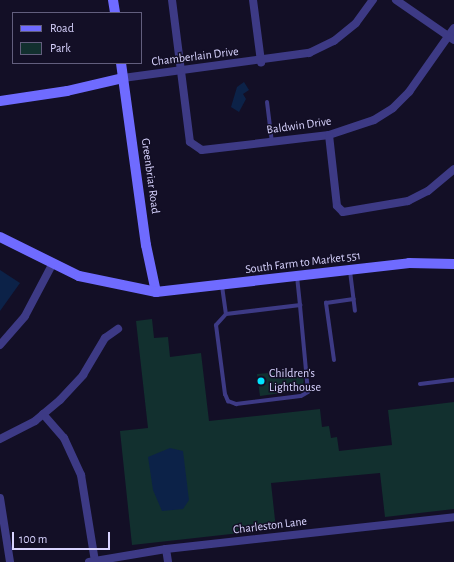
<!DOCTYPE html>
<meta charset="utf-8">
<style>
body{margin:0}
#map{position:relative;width:454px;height:562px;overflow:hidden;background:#130f26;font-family:"Alegreya Sans",sans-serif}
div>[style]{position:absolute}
.green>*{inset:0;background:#12302f}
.water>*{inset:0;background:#0c2248}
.lane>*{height:4px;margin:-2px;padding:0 2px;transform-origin:2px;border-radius:2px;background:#3d3a85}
.street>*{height:8px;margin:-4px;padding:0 4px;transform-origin:4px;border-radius:4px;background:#3d3a85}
.secondary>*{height:10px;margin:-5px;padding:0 5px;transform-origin:5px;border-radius:5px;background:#6f6bff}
.dots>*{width:11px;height:11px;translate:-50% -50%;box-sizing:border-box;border:2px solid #130f26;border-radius:50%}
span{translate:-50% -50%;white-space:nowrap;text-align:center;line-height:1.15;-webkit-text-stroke:3px #130f26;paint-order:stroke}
.street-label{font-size:12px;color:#d9d4ff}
.poi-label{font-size:12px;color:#d9d4ff}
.left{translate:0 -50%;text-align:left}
.legend{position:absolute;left:12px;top:12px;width:130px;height:52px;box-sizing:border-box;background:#130f26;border:1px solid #625e7d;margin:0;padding:5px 7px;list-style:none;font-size:12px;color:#d9d4ff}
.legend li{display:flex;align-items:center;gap:8px;height:20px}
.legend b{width:20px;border:1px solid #625e7d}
.scale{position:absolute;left:12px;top:532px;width:98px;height:18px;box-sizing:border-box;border:2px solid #d9d4ff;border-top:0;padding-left:5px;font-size:12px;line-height:14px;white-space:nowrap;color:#d9d4ff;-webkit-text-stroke:3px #130f26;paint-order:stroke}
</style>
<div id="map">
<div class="green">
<div style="clip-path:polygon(152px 319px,154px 338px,168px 337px,170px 357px,201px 353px,209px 421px,320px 409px,322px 427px,329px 426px,331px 438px,337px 437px,339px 451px,392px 445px,388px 410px,454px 402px,454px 509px,385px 517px,380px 473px,271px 483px,276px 529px,132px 545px,120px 431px,148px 428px,136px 321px)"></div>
<div style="clip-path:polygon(304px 370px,303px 390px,260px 396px,257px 374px)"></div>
</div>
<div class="water">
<div style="clip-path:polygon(244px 82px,249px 90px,243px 94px,246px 99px,239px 112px,231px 107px,237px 87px)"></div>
<div style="clip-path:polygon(0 270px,20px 283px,0 311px)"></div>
<div style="clip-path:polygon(170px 448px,183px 451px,189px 500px,183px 509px,162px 511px,153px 490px,148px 457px)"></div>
</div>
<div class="lane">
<div style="left:267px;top:102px;width:39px;rotate:83deg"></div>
<div style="left:350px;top:271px;width:40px;rotate:82.9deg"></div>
<div style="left:222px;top:286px;width:28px;rotate:82deg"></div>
<div style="left:226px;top:314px;width:75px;rotate:-6.9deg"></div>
<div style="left:300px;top:305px;width:28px;rotate:-96deg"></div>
<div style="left:226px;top:314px;width:15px;rotate:132deg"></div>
<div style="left:216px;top:325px;width:70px;rotate:82.6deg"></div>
<div style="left:225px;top:394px;width:8px;rotate:67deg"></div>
<div style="left:228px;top:401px;width:9px;rotate:21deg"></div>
<div style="left:236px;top:404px;width:65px;rotate:-7deg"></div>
<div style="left:301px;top:396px;width:8px;rotate:-30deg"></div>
<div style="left:308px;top:392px;width:87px;rotate:-95.3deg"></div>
<div style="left:334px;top:360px;width:58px;rotate:-98deg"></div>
<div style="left:326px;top:303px;width:28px;rotate:-8deg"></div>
<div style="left:420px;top:384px;width:34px;rotate:-7deg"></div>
</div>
<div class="street">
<div style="left:172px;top:0;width:143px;rotate:82.8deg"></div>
<div style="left:190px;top:142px;width:14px;rotate:34deg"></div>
<div style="left:202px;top:150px;width:128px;rotate:-6.7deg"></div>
<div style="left:329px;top:135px;width:47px;rotate:-18.4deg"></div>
<div style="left:374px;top:120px;width:22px;rotate:-32deg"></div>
<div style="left:393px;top:108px;width:23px;rotate:-45deg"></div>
<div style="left:409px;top:92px;width:78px;rotate:-54.9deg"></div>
<div style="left:253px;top:0;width:63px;rotate:82.6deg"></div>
<div style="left:396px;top:0;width:70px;rotate:34.6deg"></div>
<div style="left:123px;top:78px;width:188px;rotate:-7.7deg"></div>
<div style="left:309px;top:53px;width:28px;rotate:-26deg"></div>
<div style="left:334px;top:41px;width:28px;rotate:-39deg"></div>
<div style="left:356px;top:23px;width:29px;rotate:-54deg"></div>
<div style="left:329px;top:135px;width:71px;rotate:83.6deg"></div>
<div style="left:337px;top:206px;width:8px;rotate:45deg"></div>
<div style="left:343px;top:212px;width:66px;rotate:-9.6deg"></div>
<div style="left:408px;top:201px;width:22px;rotate:-27deg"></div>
<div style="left:428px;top:191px;width:34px;rotate:-40deg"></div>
<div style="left:0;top:345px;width:38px;rotate:-49deg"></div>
<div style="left:25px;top:316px;width:58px;rotate:-62.1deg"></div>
<div style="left:43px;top:414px;width:32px;rotate:49deg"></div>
<div style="left:64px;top:438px;width:41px;rotate:65.3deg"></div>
<div style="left:81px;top:475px;width:87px;rotate:80.8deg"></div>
<div style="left:0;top:439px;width:39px;rotate:-27deg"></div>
<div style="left:35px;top:421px;width:33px;rotate:-40deg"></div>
<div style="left:60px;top:400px;width:34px;rotate:-47deg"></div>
<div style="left:83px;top:375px;width:43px;rotate:-59.3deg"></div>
<div style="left:105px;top:338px;width:16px;rotate:-35deg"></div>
<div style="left:0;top:498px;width:65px;rotate:81.1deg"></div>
<div style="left:166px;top:549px;width:13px;rotate:81deg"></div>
<div style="left:89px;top:562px;width:78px;rotate:-9.6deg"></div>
<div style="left:166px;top:549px;width:290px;rotate:-6.3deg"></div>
</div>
<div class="secondary">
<div style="left:113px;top:0;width:13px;rotate:81deg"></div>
<div style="left:121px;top:63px;width:184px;rotate:82.2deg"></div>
<div style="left:146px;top:245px;width:48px;rotate:78deg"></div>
<div style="left:0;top:101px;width:68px;rotate:-8.5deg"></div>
<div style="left:67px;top:91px;width:57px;rotate:-13.1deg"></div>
<div style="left:0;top:237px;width:88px;rotate:26.3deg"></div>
<div style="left:79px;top:276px;width:79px;rotate:11.7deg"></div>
<div style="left:156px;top:292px;width:255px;rotate:-6.5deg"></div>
<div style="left:409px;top:263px;width:45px;rotate:1.3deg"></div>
</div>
<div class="dots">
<div style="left:261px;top:381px;background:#00e5ff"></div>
</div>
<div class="street-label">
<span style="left:195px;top:57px;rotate:-7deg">Chamberlain Drive</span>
<span style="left:299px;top:126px;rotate:-8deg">Baldwin Drive</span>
<span style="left:150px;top:176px;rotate:82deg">Greenbriar Road</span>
<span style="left:303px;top:263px;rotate:-7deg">South Farm to Market 551</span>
<span style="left:270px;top:526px;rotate:-7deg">Charleston Lane</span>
</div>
<div class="poi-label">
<span class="left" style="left:269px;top:381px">Children’s<br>Lighthouse</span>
</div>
<ul class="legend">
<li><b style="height:5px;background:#6f6bff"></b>Road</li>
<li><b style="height:11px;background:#12302f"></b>Park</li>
</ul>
<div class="scale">100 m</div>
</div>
